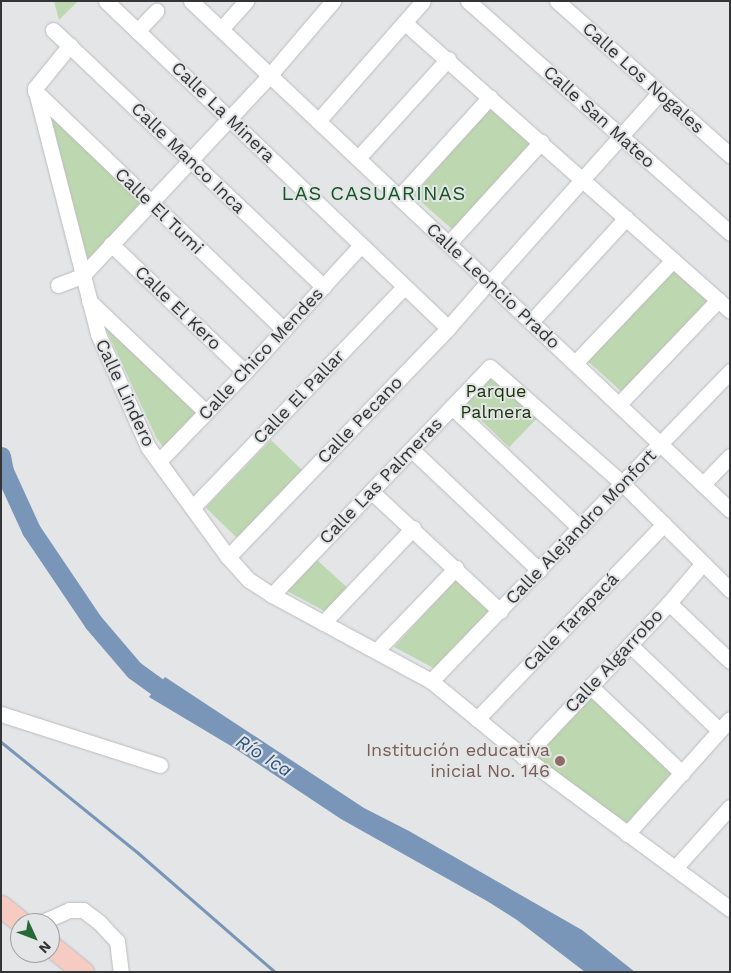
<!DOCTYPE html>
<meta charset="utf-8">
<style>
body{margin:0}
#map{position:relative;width:731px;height:973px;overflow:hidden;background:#e3e5e7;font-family:"Work Sans",sans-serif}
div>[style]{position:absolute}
.green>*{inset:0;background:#bdd7b0;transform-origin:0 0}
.water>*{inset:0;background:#7996b8}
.stream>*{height:3px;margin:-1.5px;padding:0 1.5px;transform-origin:1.5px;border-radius:1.5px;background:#7996b8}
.river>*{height:19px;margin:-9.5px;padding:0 9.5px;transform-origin:9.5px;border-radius:9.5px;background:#7996b8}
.roads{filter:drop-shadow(0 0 1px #babcbe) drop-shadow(0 0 1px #babcbe)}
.minor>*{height:15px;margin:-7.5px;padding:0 7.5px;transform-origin:7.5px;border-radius:7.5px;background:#fff}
.highway>*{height:21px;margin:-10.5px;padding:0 10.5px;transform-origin:10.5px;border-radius:10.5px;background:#f6cbc1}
.dots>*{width:14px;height:14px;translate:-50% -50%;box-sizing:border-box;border:2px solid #e3e5e7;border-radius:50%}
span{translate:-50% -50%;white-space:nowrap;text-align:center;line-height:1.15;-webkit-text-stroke:4px #e3e5e7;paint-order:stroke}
.street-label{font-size:18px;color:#343536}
.park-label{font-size:18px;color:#1a3309}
.education-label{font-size:18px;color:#785e54}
.right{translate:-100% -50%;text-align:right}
.water-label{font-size:19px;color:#2a5383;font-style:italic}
.quarter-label{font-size:20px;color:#145424;letter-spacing:1px}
.frame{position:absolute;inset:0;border:2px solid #343536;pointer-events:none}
.north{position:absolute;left:10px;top:913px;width:50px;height:50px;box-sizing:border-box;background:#e3e5e7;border:1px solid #9d9fa0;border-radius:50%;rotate:133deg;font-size:14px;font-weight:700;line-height:20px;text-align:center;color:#343536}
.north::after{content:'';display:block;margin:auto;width:18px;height:22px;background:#266934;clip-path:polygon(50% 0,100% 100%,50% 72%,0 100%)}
</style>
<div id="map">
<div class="green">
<div style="clip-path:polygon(54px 1px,78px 1px,59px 20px)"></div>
<div style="left:495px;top:102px;width:57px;height:124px;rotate:41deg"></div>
<div style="clip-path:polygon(50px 115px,147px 199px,89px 258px,87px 257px)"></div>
<div style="left:676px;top:263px;width:50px;height:132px;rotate:42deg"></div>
<div style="clip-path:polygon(108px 326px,203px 411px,166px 451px,156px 437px,106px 329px)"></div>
<div style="left:495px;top:371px;width:63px;height:45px;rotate:44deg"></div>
<div style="left:271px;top:440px;width:46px;height:94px;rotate:44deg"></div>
<div style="clip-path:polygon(317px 560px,351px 591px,330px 614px,287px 591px)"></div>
<div style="clip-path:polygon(460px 575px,496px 610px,439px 671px,394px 647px)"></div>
<div style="clip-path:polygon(591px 694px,673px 772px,625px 825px,533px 755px)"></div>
</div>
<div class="water">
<div style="clip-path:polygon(165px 677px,364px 808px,409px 831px,582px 930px,635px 972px,585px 972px,517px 920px,487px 901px,341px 819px,231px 746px,149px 697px)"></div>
</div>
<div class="stream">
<div style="left:1px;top:742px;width:176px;rotate:39deg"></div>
<div style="left:138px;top:853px;width:181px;rotate:41deg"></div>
</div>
<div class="river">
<div style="left:1px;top:456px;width:15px;rotate:79deg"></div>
<div style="left:4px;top:471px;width:65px;rotate:65.4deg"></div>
<div style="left:31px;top:530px;width:111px;rotate:56deg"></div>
<div style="left:93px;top:622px;width:63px;rotate:49.5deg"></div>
<div style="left:134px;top:670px;width:53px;rotate:35.8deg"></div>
</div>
<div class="roads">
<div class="minor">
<div style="left:106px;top:1px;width:473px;rotate:43.7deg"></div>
<div style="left:191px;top:1px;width:741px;rotate:43.36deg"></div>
<div style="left:468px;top:1px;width:350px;rotate:41.5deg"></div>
<div style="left:557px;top:1px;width:232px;rotate:41.7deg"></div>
<div style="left:405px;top:23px;width:434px;rotate:41.5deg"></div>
<div style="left:221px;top:29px;width:38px;rotate:-48deg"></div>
<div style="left:53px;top:30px;width:373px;rotate:43.5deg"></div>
<div style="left:137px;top:31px;width:28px;rotate:-46deg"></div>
<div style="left:70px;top:45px;width:55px;rotate:129.1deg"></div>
<div style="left:35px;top:88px;width:254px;rotate:75.6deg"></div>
<div style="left:98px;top:334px;width:124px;rotate:66.1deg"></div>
<div style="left:148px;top:447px;width:136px;rotate:54deg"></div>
<div style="left:228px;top:557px;width:31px;rotate:48deg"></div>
<div style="left:249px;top:580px;width:27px;rotate:33deg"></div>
<div style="left:272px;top:595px;width:181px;rotate:28.4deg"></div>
<div style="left:431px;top:681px;width:120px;rotate:39.3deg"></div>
<div style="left:524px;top:757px;width:256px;rotate:36.4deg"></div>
<div style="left:35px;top:91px;width:345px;rotate:43.8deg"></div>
<div style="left:318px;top:121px;width:159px;rotate:-48.8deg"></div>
<div style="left:358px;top:158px;width:134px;rotate:-47.7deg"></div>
<div style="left:399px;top:197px;width:135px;rotate:-47.7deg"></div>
<div style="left:449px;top:243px;width:137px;rotate:-47.7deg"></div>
<div style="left:111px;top:244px;width:185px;rotate:43.7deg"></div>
<div style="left:490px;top:283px;width:254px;rotate:-48.3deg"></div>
<div style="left:58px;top:285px;width:26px;rotate:-21deg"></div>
<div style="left:82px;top:276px;width:274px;rotate:-46.9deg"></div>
<div style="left:269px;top:76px;width:99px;rotate:-49.5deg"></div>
<div style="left:89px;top:301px;width:161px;rotate:43.5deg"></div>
<div style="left:531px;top:322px;width:141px;rotate:-47.6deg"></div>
<div style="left:575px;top:363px;width:142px;rotate:-46.4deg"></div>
<div style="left:619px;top:404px;width:144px;rotate:-46.4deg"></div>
<div style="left:452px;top:407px;width:176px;rotate:43.4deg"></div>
<div style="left:412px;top:450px;width:175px;rotate:43.4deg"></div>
<div style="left:159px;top:461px;width:124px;rotate:-46deg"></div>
<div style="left:245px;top:372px;width:172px;rotate:-47.6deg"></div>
<div style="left:703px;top:484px;width:39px;rotate:-46deg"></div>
<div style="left:372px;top:492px;width:175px;rotate:42.9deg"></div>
<div style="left:193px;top:507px;width:305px;rotate:-46.2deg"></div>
<div style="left:228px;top:557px;width:318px;rotate:-46.1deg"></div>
<div style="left:448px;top:328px;width:62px;rotate:-48.9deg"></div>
<div style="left:272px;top:595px;width:315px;rotate:-46.3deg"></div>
<div style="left:490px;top:367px;width:176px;rotate:41.3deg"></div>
<div style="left:622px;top:483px;width:152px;rotate:44.7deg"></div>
<div style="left:669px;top:603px;width:84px;rotate:43.6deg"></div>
<div style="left:323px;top:623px;width:131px;rotate:-46.5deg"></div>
<div style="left:630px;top:645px;width:123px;rotate:43.7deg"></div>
<div style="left:377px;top:650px;width:114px;rotate:-46.1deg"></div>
<div style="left:431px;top:681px;width:431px;rotate:-46deg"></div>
<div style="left:590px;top:686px;width:127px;rotate:43.4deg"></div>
<div style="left:1px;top:714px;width:167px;rotate:17.8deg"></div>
<div style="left:477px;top:719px;width:270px;rotate:-46.2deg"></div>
<div style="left:524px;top:757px;width:212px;rotate:-46.7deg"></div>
<div style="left:669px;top:603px;width:52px;rotate:-49.6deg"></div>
<div style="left:627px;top:834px;width:154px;rotate:-48.2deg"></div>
<div style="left:675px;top:868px;width:82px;rotate:-48deg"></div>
<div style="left:40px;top:923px;width:32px;rotate:-24deg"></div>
<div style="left:69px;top:910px;width:14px"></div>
<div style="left:83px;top:910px;width:20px;rotate:37deg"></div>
<div style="left:99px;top:922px;width:26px;rotate:47deg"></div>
<div style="left:117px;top:941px;width:31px;rotate:83deg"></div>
</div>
<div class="highway">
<div style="left:1px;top:906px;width:27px;rotate:39deg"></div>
<div style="left:50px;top:945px;width:43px;rotate:39.3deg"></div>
</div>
</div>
<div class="dots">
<div style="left:560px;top:761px;background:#8d6e63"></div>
</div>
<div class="street-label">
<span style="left:643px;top:78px;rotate:42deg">Calle Los Nogales</span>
<span style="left:223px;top:112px;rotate:44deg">Calle La Minera</span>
<span style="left:599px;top:117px;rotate:42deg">Calle San Mateo</span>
<span style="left:188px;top:158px;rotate:44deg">Calle Manco Inca</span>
<span style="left:159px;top:211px;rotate:44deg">Calle El Tumi</span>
<span style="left:493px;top:286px;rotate:43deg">Calle Leoncio Prado</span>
<span style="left:178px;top:308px;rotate:44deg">Calle El Kero</span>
<span style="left:261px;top:354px;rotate:-47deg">Calle Chico Mendes</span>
<span style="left:125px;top:393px;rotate:65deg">Calle Lindero</span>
<span style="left:299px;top:397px;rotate:-46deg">Calle El Pallar</span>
<span style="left:360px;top:420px;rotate:-46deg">Calle Pecano</span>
<span style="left:381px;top:481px;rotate:-46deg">Calle Las Palmeras</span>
<span style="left:581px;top:527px;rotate:-46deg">Calle Alejandro Monfort</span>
<span style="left:571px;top:622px;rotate:-46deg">Calle Tarapacá</span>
<span style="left:614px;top:661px;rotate:-47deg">Calle Algarrobo</span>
</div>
<div class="park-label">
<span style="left:496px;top:402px">Parque<br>Palmera</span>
</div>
<div class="education-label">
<span class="right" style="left:550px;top:761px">Institución educativa<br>inicial No. 146</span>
</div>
<div class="water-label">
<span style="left:264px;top:756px;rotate:32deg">Río Ica</span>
</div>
<div class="quarter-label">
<span style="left:374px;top:193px">LAS CASUARINAS</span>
</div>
<div class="frame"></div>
<div class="north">N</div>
</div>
